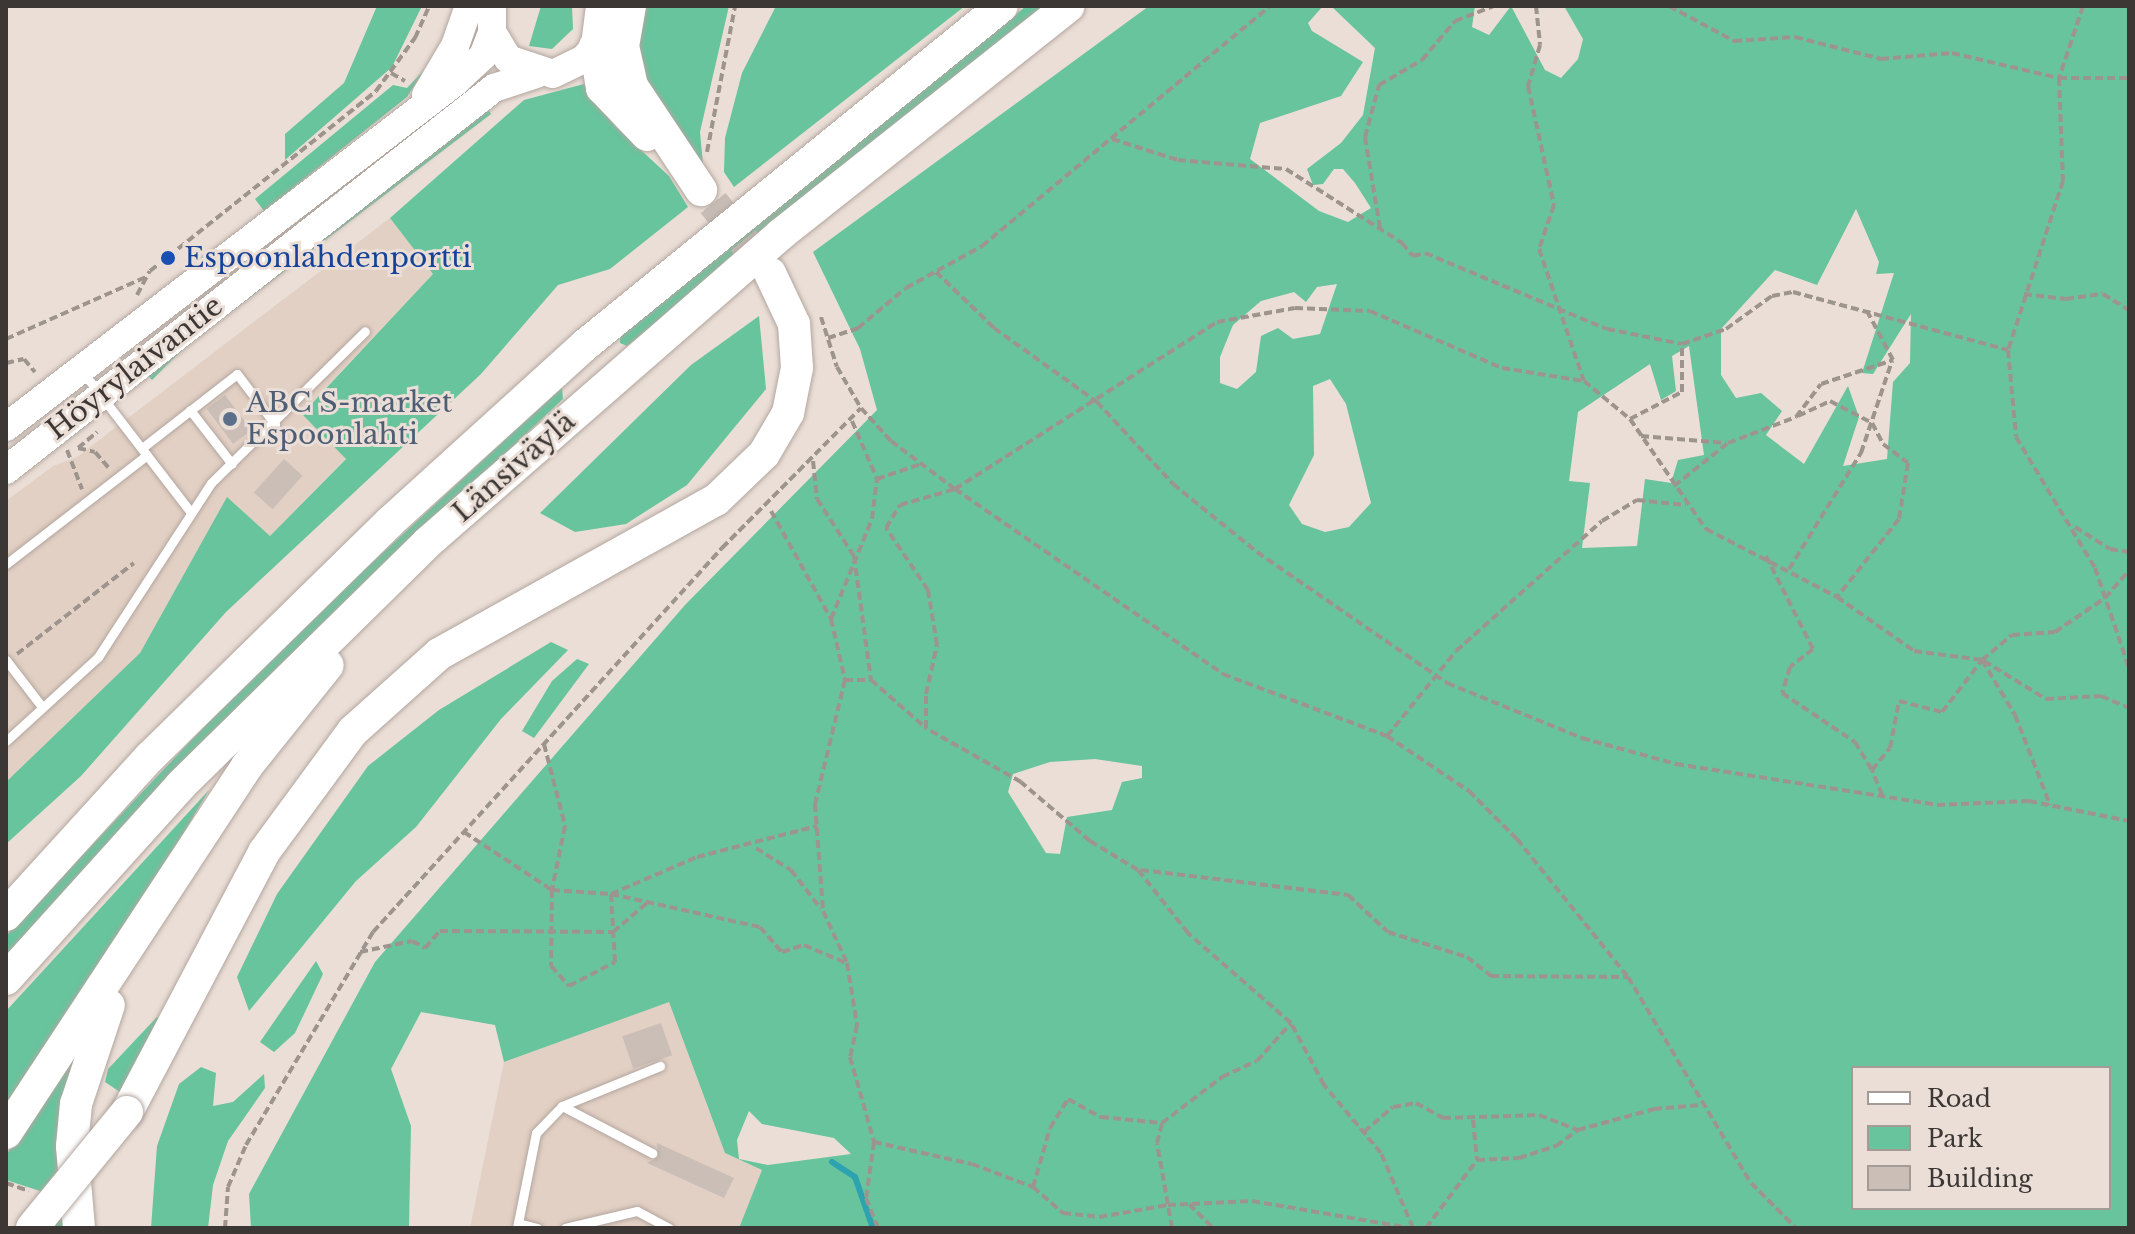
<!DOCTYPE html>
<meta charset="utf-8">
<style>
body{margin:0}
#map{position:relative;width:2135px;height:1234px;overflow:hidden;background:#eaded6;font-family:"Libre Baskerville",serif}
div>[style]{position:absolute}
.built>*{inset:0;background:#e3d0c4}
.green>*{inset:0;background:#67c49d}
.stream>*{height:6px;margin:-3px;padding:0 3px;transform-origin:3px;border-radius:3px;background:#2da3b0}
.building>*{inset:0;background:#cabeb7;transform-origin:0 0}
.highway-tunnel>*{height:32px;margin-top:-16px;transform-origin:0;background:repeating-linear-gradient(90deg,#c7bdb6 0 32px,transparent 0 48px)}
.path>*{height:4px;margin-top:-2px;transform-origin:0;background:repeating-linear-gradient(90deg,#9d948e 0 8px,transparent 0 12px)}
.roads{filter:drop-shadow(0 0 2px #b2a69f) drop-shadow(0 0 2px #b2a69f)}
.lane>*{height:9px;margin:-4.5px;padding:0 4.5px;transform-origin:4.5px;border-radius:4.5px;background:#fff}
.primary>*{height:28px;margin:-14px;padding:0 14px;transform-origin:14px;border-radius:14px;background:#fff}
.highway>*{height:32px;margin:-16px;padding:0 16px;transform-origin:16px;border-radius:16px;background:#fff}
.bridges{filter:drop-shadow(0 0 2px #b2a69f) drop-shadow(0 0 2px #b2a69f)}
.highway-bridge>*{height:32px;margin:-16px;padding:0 16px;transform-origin:16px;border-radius:16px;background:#fff}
.dots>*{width:22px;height:22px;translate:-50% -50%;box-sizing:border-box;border:4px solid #eaded6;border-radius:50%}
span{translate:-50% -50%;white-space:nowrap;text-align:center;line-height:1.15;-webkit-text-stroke:6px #eaded6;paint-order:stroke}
.transit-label{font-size:28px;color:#164399}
.left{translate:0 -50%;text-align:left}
.street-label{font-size:28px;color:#3c3735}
.service-label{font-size:28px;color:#4e5e75}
.frame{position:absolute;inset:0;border:8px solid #3c3735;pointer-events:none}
.legend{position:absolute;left:1851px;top:1066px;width:260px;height:144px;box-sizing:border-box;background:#eaded6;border:2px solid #a49b96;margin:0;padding:10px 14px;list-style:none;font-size:24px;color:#3c3735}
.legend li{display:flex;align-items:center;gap:16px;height:40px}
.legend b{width:40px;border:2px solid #a49b96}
</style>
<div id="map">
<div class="built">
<div style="clip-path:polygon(390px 218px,433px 274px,302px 413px,346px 458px,270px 536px,227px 498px,140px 653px,6px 782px,6px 501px,53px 466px,77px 457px)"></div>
<div style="clip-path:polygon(669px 1001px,725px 1153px,762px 1170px,739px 1228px,470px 1228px,504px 1062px)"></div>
</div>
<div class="green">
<div style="clip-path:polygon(377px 6px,422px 6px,392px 67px,285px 160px,285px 134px,344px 83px)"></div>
<div style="clip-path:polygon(541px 6px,572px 6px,573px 29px,552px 49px,529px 46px)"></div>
<div style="clip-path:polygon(640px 6px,729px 6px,700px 132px,703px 165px,635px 62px)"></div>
<div style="clip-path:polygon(776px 6px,965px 6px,734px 187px,724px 172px,725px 138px,742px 73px)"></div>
<div style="clip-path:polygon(1026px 6px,1046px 6px,627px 346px,620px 343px,620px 336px)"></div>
<div style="clip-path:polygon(evenodd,1149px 6px,1323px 6px,1308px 23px,1312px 31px,1363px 62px,1341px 96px,1260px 123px,1250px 159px,1319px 211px,1348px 222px,1371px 208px,1355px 183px,1343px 169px,1334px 169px,1323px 184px,1313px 185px,1307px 169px,1341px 143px,1363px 115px,1375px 48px,1331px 6px,1475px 6px,1472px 27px,1489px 35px,1511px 6px,1545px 70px,1561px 78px,1578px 59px,1583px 39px,1564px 6px,2129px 6px,2129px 1228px,739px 1228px,762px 1170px,725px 1153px,669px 1002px,504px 1062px,495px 1025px,421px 1012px,391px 1069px,411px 1126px,409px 1228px,251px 1228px,249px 1194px,375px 962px,685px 605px,877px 410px,860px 349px,813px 252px,1149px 6px,1856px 209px,1879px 262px,1876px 274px,1894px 273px,1862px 373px,1873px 374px,1911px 314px,1910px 363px,1893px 382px,1887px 459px,1843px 466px,1859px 417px,1848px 386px,1804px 464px,1766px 435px,1782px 411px,1761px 393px,1736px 398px,1721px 375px,1721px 329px,1775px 270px,1817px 285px,1856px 209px,1149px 6px,1337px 284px,1320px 334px,1293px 339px,1278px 328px,1261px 336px,1256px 372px,1237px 389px,1220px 383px,1220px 357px,1233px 325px,1261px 301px,1294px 292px,1306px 302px,1317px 287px,1337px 284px,1149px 6px,1689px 346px,1704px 455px,1678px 460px,1671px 483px,1645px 479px,1637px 546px,1582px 548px,1590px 483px,1569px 481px,1578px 412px,1650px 364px,1661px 400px,1676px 391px,1672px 356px,1689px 346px,1149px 6px,1330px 379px,1346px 404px,1371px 503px,1349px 527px,1325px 532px,1302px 524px,1289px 505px,1314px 455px,1313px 386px,1330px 379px,1149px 6px,1095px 759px,1142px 766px,1142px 778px,1122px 782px,1112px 810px,1067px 817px,1060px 854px,1046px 853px,1008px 792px,1013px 774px,1050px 762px,1095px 759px,1149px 6px,1853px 1068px,2109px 1068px,2109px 1208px,1853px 1208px,1853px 1068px,1149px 6px,749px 1111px,762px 1124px,834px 1138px,851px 1154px,768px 1165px,739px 1159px,737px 1140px,749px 1111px)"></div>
<div style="clip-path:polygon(425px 69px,407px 97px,264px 211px,255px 199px,393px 85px,407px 88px)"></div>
<div style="clip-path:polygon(584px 84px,616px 127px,669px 176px,688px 207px,610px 269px,558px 285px,481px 374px,226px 612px,81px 776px,6px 844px,6px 782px,140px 653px,227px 497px,270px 536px,346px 459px,302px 414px,433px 274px,390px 218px,524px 100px)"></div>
<div style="clip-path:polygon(487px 108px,491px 114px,186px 346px,152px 380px,147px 374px)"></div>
<div style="clip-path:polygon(759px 316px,766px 389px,687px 485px,626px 524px,575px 532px,540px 513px,691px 365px)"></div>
<div style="clip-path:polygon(562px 387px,563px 399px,281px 664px,6px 957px,6px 936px,271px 656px)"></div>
<div style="clip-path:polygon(551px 642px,568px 650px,501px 719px,416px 827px,356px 881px,249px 1011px,237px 977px,277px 894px,368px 766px,439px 710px)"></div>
<div style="clip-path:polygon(577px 659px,589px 664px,534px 738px,522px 731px,552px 681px)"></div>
<div style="clip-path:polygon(209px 790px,73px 1020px,6px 1117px,6px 1011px)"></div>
<div style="clip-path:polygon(316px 961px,323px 974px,295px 1033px,274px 1052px,260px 1042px)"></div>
<div style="clip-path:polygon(157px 1017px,165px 1021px,123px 1094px,105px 1082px,108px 1069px)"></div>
<div style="clip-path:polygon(76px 1055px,71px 1228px,57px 1228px,40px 1191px,6px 1180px,6px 1155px)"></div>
<div style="clip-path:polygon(201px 1067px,216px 1073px,213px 1106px,233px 1102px,264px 1074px,265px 1088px,228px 1141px,213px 1185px,208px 1228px,151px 1228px,157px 1146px,179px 1084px)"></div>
</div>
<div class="stream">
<div style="left:832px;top:1162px;width:27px;rotate:33deg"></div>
<div style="left:855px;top:1177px;width:54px;rotate:70.6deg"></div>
</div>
<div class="building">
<div style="left:225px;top:395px;width:44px;height:23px;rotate:53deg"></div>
<div style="left:284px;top:459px;width:25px;height:45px;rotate:42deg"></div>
<div style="left:661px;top:1023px;width:34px;height:41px;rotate:71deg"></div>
<div style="clip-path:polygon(657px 1143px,734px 1178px,724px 1198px,647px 1163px,658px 1157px)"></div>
</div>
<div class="highway-tunnel">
<div style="left:713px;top:203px;width:90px;rotate:50.8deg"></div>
</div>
<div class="path">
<div style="left:1536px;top:6px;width:39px;rotate:84deg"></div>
<div style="left:1540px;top:45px;width:43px;rotate:106.3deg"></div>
<div style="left:1528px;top:86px;width:122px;rotate:77.7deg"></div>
<div style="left:1554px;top:205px;width:46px;rotate:108.8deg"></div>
<div style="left:1539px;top:249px;width:139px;rotate:71.2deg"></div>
<div style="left:1669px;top:6px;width:74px;rotate:28.3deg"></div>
<div style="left:1734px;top:41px;width:61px;rotate:-3.8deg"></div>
<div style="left:1795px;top:37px;width:89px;rotate:14.3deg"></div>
<div style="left:1881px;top:59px;width:71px;rotate:-4.8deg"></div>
<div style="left:1952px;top:53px;width:110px;rotate:13.2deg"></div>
<div style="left:2059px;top:78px;width:70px"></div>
<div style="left:2083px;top:6px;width:76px;rotate:108.4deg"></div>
<div style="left:2059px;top:78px;width:103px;rotate:87.8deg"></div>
<div style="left:2063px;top:181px;width:178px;rotate:108deg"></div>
<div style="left:2008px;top:350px;width:87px;rotate:84.7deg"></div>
<div style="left:2016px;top:437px;width:153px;rotate:58.9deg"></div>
<div style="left:2095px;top:568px;width:106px;rotate:71.2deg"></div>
<div style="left:391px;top:73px;width:16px;rotate:30deg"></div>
<div style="left:1112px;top:139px;width:69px;rotate:17.7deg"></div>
<div style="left:1178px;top:160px;width:108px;rotate:4.8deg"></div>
<div style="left:1286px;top:169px;width:138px;rotate:32.5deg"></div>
<div style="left:1402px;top:243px;width:17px;rotate:50deg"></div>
<div style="left:1413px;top:256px;width:12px;rotate:-14deg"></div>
<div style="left:1425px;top:253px;width:197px;rotate:22.7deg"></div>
<div style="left:1607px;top:329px;width:76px;rotate:11.3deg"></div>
<div style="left:1682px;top:344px;width:46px;rotate:-18.8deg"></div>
<div style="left:1726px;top:329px;width:57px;rotate:-35.7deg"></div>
<div style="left:1772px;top:296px;width:21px;rotate:-11deg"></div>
<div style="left:1793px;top:292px;width:223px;rotate:15.1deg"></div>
<div style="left:707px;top:152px;width:149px;rotate:-79.1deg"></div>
<div style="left:1380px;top:228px;width:92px;rotate:-99.4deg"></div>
<div style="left:1365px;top:137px;width:54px;rotate:-74.9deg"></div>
<div style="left:1379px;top:85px;width:50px;rotate:-30.2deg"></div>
<div style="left:1422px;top:60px;width:51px;rotate:-49.8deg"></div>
<div style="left:1455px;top:21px;width:42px;rotate:-21deg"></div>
<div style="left:936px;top:272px;width:81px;rotate:44deg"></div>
<div style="left:994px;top:328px;width:127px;rotate:35.7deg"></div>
<div style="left:1097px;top:402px;width:112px;rotate:47.2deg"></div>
<div style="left:1173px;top:484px;width:108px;rotate:39deg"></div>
<div style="left:1257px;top:552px;width:231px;rotate:34.6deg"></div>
<div style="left:1447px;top:683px;width:146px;rotate:22.2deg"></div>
<div style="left:1582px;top:738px;width:98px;rotate:15.5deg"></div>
<div style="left:1676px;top:764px;width:264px;rotate:8.9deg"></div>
<div style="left:1937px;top:805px;width:92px;rotate:-2.5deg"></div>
<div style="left:2029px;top:801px;width:102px;rotate:11.3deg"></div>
<div style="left:2024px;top:294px;width:42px;rotate:6.8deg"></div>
<div style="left:2066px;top:299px;width:37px;rotate:-8deg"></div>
<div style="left:2103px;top:294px;width:31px;rotate:32deg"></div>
<div style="left:137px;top:295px;width:27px;rotate:-62deg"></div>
<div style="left:150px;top:271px;width:289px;rotate:-38.5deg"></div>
<div style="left:376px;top:91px;width:66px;rotate:-53.7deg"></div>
<div style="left:415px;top:38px;width:35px;rotate:-66deg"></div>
<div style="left:821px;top:317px;width:52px;rotate:72.3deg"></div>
<div style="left:837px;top:367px;width:48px;rotate:59.7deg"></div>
<div style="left:861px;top:408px;width:45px;rotate:47.7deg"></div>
<div style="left:891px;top:441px;width:80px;rotate:36.9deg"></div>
<div style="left:955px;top:489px;width:326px;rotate:34.6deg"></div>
<div style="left:1223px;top:674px;width:175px;rotate:20.7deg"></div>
<div style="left:1387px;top:736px;width:99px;rotate:33.9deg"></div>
<div style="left:1469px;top:791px;width:68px;rotate:45deg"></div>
<div style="left:1517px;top:839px;width:177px;rotate:51.2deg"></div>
<div style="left:1628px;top:977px;width:240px;rotate:59.2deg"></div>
<div style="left:1751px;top:1183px;width:64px;rotate:45deg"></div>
<div style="left:828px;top:338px;width:32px;rotate:-18deg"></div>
<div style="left:858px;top:328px;width:62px;rotate:-39.8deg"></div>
<div style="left:906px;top:288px;width:87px;rotate:-28.9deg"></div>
<div style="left:982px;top:246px;width:375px;rotate:-39.8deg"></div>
<div style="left:6px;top:339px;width:153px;rotate:-23.9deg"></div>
<div style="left:6px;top:363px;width:18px;rotate:-13deg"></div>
<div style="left:24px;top:359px;width:17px;rotate:50deg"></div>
<div style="left:1798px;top:416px;width:35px;rotate:-25deg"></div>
<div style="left:1830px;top:401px;width:47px;rotate:27.6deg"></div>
<div style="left:1872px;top:423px;width:24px;rotate:62deg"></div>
<div style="left:1883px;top:444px;width:31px;rotate:37deg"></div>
<div style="left:1908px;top:463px;width:57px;rotate:99.1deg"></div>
<div style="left:1899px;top:519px;width:100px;rotate:128.5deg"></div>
<div style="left:1630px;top:419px;width:59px;rotate:-27.4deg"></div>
<div style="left:1682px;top:392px;width:48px;rotate:-90deg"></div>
<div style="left:852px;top:421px;width:63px;rotate:66.7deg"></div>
<div style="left:877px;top:479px;width:46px;rotate:-18.8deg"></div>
<div style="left:1641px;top:436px;width:85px;rotate:4.7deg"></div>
<div style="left:78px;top:448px;width:25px;rotate:-40deg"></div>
<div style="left:78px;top:448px;width:17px;rotate:13deg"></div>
<div style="left:95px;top:452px;width:21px;rotate:49deg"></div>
<div style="left:67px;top:450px;width:42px;rotate:69deg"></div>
<div style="left:813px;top:461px;width:38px;rotate:84deg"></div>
<div style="left:817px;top:499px;width:68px;rotate:57deg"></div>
<div style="left:854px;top:556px;width:125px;rotate:82.2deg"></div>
<div style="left:871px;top:680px;width:73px;rotate:41.1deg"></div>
<div style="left:1674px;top:486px;width:69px;rotate:-38.5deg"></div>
<div style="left:1728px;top:443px;width:73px;rotate:-20.9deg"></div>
<div style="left:1796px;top:417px;width:41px;rotate:-52.9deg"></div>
<div style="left:1821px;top:384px;width:76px;rotate:-18.4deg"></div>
<div style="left:1893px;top:360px;width:58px;rotate:-117.9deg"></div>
<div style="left:771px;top:511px;width:124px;rotate:60.9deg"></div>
<div style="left:831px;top:619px;width:63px;rotate:77.1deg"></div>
<div style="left:845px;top:680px;width:128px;rotate:103.6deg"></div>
<div style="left:815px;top:804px;width:107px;rotate:85.7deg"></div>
<div style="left:823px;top:911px;width:57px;rotate:65.2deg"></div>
<div style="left:847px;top:963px;width:63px;rotate:80.8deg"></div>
<div style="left:857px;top:1025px;width:33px;rotate:102deg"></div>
<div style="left:850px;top:1057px;width:88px;rotate:74.2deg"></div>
<div style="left:874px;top:1142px;width:57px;rotate:98.1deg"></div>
<div style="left:866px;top:1198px;width:32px;rotate:68deg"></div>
<div style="left:2075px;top:527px;width:41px;rotate:32.2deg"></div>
<div style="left:2110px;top:549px;width:19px;rotate:9deg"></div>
<div style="left:1766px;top:556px;width:104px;rotate:63.2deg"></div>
<div style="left:1813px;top:649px;width:29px;rotate:142deg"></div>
<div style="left:1790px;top:667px;width:27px;rotate:107deg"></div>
<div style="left:1782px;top:693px;width:88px;rotate:33.9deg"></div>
<div style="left:1855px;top:742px;width:33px;rotate:59deg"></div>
<div style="left:1789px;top:569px;width:137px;rotate:-58.2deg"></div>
<div style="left:1861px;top:453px;width:97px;rotate:-71.4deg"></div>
<div style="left:831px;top:619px;width:108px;rotate:-67.7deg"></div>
<div style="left:872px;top:519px;width:40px;rotate:-82.9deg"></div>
<div style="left:17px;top:654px;width:148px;rotate:-37.9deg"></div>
<div style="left:1982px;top:660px;width:64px;rotate:59deg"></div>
<div style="left:2015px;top:715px;width:97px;rotate:68.7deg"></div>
<div style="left:1984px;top:661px;width:73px;rotate:31.5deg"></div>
<div style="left:2046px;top:699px;width:55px;rotate:-3.1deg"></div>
<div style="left:2101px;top:696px;width:30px;rotate:23deg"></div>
<div style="left:845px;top:680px;width:26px"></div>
<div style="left:1387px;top:736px;width:109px;rotate:-50.9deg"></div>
<div style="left:1456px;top:651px;width:195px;rotate:-41.7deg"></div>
<div style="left:1602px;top:521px;width:41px;rotate:-31deg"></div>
<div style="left:1637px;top:500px;width:49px;rotate:5.8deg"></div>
<div style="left:544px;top:744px;width:85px;rotate:75.6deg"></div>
<div style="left:565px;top:826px;width:65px;rotate:101.5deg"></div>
<div style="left:552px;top:890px;width:76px;rotate:90.8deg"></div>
<div style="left:551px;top:966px;width:27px;rotate:48deg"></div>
<div style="left:569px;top:986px;width:52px;rotate:-27.6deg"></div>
<div style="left:615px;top:962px;width:68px;rotate:-93.4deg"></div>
<div style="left:611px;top:894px;width:153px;rotate:12.5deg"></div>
<div style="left:760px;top:927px;width:33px;rotate:49deg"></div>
<div style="left:782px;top:952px;width:23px;rotate:-18deg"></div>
<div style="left:804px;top:945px;width:46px;rotate:23.2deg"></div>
<div style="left:1882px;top:795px;width:27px;rotate:-112deg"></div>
<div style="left:1872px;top:770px;width:28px;rotate:-51deg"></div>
<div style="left:1890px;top:748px;width:48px;rotate:-79.2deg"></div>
<div style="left:1899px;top:701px;width:44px;rotate:14.3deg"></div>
<div style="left:1942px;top:712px;width:66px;rotate:-52.4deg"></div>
<div style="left:464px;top:832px;width:105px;rotate:33.4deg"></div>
<div style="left:552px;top:890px;width:59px;rotate:3.9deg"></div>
<div style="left:611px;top:894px;width:94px;rotate:-23.3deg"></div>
<div style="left:697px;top:857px;width:124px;rotate:-14.5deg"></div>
<div style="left:756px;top:848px;width:41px;rotate:32.2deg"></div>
<div style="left:791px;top:870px;width:49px;rotate:52.4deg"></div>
<div style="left:1141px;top:870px;width:209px;rotate:6.9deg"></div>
<div style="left:1348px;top:895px;width:54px;rotate:42.8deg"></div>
<div style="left:1388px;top:932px;width:83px;rotate:17.6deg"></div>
<div style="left:1467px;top:957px;width:31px;rotate:38deg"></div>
<div style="left:1491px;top:976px;width:137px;rotate:0.4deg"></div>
<div style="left:360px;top:952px;width:53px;rotate:-11.9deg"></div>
<div style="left:412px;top:941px;width:15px;rotate:28deg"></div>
<div style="left:425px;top:948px;width:23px;rotate:-49deg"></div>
<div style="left:440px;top:931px;width:173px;rotate:0.3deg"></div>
<div style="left:613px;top:932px;width:45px;rotate:-40.5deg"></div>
<div style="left:1473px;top:1120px;width:40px;rotate:84.3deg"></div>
<div style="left:1364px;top:1132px;width:38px;rotate:-41deg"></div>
<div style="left:1393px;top:1107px;width:23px;rotate:-10deg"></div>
<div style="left:1416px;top:1103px;width:31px;rotate:29deg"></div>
<div style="left:1443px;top:1118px;width:96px;rotate:-1.8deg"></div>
<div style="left:1539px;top:1115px;width:42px;rotate:21deg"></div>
<div style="left:1578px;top:1130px;width:79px;rotate:-15.4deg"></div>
<div style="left:1654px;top:1109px;width:47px;rotate:-4.9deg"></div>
<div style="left:874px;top:1142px;width:100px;rotate:12.7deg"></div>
<div style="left:972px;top:1164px;width:65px;rotate:20.7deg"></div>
<div style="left:1033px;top:1187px;width:40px;rotate:41deg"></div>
<div style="left:1063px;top:1213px;width:36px;rotate:6deg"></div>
<div style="left:1099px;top:1217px;width:70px;rotate:-9.9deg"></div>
<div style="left:1168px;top:1205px;width:84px;rotate:-2.7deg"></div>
<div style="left:1252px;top:1201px;width:160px;rotate:9.7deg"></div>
<div style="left:6px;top:1183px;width:24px;rotate:19deg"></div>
<div style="left:1033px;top:1187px;width:61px;rotate:-73.9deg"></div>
<div style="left:1050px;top:1128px;width:34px;rotate:-58deg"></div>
<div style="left:1068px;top:1099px;width:38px;rotate:29deg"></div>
<div style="left:1101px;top:1117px;width:61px;rotate:5.6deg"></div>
<div style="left:1189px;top:1204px;width:34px;rotate:45deg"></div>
<div style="left:225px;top:1228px;width:41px;rotate:-85.8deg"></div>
<div style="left:228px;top:1187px;width:46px;rotate:-66.8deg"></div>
<div style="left:246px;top:1145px;width:248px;rotate:-59.2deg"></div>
<div style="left:373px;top:932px;width:519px;rotate:-47.73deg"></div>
<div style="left:722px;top:548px;width:197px;rotate:-45.2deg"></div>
<div style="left:1172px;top:1228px;width:86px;rotate:-100deg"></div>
<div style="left:1157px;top:1143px;width:21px;rotate:-76deg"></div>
<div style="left:1162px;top:1123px;width:76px;rotate:-37.5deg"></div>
<div style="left:1222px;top:1077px;width:38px;rotate:-25deg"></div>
<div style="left:1257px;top:1061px;width:51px;rotate:-48.2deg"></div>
<div style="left:1413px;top:1228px;width:82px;rotate:-113.1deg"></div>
<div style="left:1381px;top:1153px;width:89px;rotate:-130deg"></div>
<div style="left:1324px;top:1085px;width:70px;rotate:-118deg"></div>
<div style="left:1291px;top:1023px;width:137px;rotate:-138.9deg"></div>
<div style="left:1188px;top:933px;width:80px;rotate:-128.4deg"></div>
<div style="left:1138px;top:870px;width:56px;rotate:-148.9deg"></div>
<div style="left:1090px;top:841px;width:91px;rotate:-139.5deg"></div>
<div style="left:1021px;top:782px;width:109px;rotate:-150.4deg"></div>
<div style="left:926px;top:728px;width:34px;rotate:-90deg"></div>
<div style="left:926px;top:694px;width:50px;rotate:-77.3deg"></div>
<div style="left:937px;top:645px;width:56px;rotate:-99.3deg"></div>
<div style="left:928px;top:590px;width:75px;rotate:-124.1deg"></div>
<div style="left:886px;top:528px;width:27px;rotate:-59deg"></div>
<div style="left:900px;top:505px;width:57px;rotate:-16.2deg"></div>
<div style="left:955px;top:489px;width:311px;rotate:-32.5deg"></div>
<div style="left:1217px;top:322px;width:79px;rotate:-10.2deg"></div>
<div style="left:1295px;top:308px;width:75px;rotate:2.3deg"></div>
<div style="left:1370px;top:311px;width:144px;rotate:23.4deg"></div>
<div style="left:1502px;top:368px;width:83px;rotate:9deg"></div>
<div style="left:1584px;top:381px;width:60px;rotate:39.6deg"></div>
<div style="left:1630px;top:419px;width:134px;rotate:55.4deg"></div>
<div style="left:1706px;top:529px;width:148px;rotate:27.4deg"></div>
<div style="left:1837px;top:597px;width:94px;rotate:35deg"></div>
<div style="left:1914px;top:651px;width:69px;rotate:7.5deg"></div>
<div style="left:1982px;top:660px;width:39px;rotate:-40deg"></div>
<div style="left:2012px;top:635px;width:43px;rotate:-4deg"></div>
<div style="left:2055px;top:632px;width:60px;rotate:-34.2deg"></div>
<div style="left:2105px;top:598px;width:37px;rotate:-49deg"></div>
<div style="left:1426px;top:1228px;width:85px;rotate:-53.1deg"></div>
<div style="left:1477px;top:1160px;width:42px;rotate:-2.7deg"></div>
<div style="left:1519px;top:1158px;width:39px;rotate:-18deg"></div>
<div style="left:1556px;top:1146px;width:27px;rotate:-36deg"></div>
</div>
<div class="roads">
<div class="lane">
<div style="left:82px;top:371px;width:177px;rotate:52.4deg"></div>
<div style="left:190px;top:410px;width:68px;rotate:52.1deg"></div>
<div style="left:142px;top:448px;width:120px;rotate:-37.9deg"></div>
<div style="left:237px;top:374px;width:63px;rotate:52.8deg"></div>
<div style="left:6px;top:564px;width:178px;rotate:-37.7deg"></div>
<div style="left:6px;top:660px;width:59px;rotate:52.5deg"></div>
<div style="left:6px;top:741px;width:125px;rotate:-42.4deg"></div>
<div style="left:98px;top:657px;width:207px;rotate:-57deg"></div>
<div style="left:211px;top:483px;width:216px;rotate:-44.6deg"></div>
<div style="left:562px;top:1106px;width:106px;rotate:-22.2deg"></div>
<div style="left:518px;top:1223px;width:20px;rotate:15deg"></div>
<div style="left:517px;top:1228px;width:97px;rotate:-78.7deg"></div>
<div style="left:536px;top:1133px;width:37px;rotate:-46deg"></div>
<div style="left:562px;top:1106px;width:102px;rotate:27.6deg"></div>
<div style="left:565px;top:1228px;width:74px;rotate:-13.3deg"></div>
<div style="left:637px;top:1211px;width:36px;rotate:28deg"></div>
</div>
<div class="primary">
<div style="left:492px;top:6px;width:26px;rotate:90deg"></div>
<div style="left:492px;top:32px;width:31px;rotate:59deg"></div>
<div style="left:508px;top:59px;width:47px;rotate:18.4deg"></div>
<div style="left:553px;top:74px;width:34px;rotate:-26deg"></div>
<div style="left:584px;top:59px;width:17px;rotate:-50deg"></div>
<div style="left:595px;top:46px;width:40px;rotate:-82.9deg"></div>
<div style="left:426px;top:95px;width:57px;rotate:-59.4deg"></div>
<div style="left:455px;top:46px;width:42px;rotate:-70.7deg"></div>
<div style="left:6px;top:427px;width:565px;rotate:-37.52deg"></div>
<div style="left:454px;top:83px;width:40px;rotate:-43deg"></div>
<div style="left:483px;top:56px;width:26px;rotate:-69deg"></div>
<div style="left:6px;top:470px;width:620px;rotate:-38.05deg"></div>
<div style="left:494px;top:88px;width:44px;rotate:-18.4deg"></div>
</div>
<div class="highway">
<div style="left:630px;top:6px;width:41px;rotate:99.9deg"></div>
<div style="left:623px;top:46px;width:41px;rotate:77.3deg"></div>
<div style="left:632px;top:86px;width:125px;rotate:56.4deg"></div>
<div style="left:595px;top:46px;width:43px;rotate:80.5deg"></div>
<div style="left:602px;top:88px;width:65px;rotate:46.2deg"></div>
<div style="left:6px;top:915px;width:214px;rotate:-47.7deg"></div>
<div style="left:150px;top:757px;width:337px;rotate:-44.4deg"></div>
<div style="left:391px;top:521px;width:262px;rotate:-42.2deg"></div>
<div style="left:585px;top:345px;width:537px;rotate:-39.11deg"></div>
<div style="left:6px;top:979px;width:261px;rotate:-47.9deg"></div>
<div style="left:181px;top:785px;width:345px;rotate:-44.5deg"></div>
<div style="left:427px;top:543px;width:470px;rotate:-41.1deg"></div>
<div style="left:781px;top:234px;width:367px;rotate:-38.4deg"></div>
<div style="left:127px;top:1112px;width:294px;rotate:-62.2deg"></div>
<div style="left:264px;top:852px;width:150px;rotate:-53.7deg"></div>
<div style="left:353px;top:731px;width:115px;rotate:-41.8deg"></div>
<div style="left:439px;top:654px;width:317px;rotate:-29.1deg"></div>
<div style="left:716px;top:500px;width:66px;rotate:-43.8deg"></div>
<div style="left:764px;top:454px;width:48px;rotate:-59.7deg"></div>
<div style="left:788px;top:413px;width:46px;rotate:-78.7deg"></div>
<div style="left:797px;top:368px;width:44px;rotate:-93.9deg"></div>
<div style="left:794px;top:324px;width:56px;rotate:-115.2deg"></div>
<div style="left:6px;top:1133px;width:439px;rotate:-56.7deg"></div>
<div style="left:247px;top:766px;width:129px;rotate:-51.3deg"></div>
<div style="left:79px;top:1228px;width:82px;rotate:-94.9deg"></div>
<div style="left:72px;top:1146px;width:42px;rotate:-84.6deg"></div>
<div style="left:76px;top:1104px;width:104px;rotate:-71.6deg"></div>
</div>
</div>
<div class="bridges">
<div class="highway-bridge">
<div style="left:32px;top:1228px;width:150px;rotate:-50.7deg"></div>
</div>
</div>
<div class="dots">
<div style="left:168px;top:258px;background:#1a4fb4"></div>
<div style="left:230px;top:419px;background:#5c6f8a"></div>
</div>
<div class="transit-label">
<span class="left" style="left:184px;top:258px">Espoonlahdenportti</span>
</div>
<div class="street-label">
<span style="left:135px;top:368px;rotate:-38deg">Höyrylaivantie</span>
<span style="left:514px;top:467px;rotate:-41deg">Länsiväylä</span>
</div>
<div class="service-label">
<span class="left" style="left:246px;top:419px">ABC S-market<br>Espoonlahti</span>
</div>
<div class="frame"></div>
<ul class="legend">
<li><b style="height:10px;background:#fff"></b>Road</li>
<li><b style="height:22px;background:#67c49d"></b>Park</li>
<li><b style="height:22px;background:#cabeb7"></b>Building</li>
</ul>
</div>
